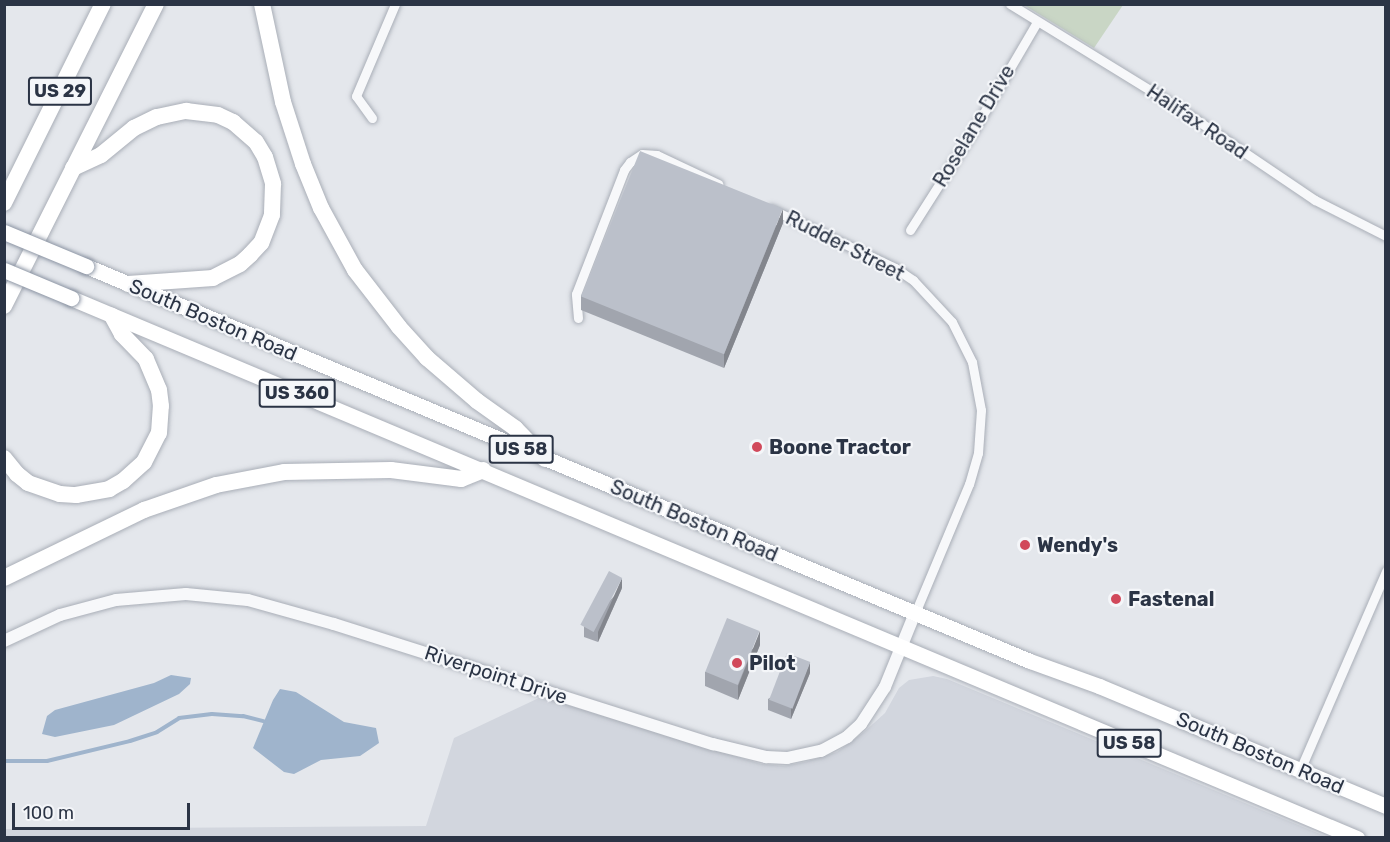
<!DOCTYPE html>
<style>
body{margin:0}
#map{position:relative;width:1390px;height:842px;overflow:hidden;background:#e4e7ec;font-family:Rubik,sans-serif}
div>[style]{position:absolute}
.built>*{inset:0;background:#d2d6de}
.green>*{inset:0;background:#c9d6c5}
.water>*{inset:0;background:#9fb4cc}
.stream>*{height:4px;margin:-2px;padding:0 2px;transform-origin:2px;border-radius:2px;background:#9fb4cc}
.roads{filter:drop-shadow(0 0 2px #a9aeb7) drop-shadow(0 0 2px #a9aeb7)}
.minor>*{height:9px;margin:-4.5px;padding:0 4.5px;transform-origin:4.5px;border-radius:4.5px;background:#f7f8fa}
.tertiary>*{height:12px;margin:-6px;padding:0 6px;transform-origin:6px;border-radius:6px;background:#f7f8fa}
.trunk>*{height:15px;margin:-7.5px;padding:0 7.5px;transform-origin:7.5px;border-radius:7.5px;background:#fff}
.motorway>*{height:16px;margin:-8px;padding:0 8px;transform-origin:8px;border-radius:8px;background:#fff}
.bridges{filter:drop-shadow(0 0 2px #8b94a3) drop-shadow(0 0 2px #8b94a3)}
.trunk-bridge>*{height:15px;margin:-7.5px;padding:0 7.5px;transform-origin:7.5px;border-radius:7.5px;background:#fff}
.wall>*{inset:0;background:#a1a5ae}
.shaded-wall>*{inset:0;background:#83868d}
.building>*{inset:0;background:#bbc0ca;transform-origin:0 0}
.dots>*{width:16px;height:16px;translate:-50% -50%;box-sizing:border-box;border:3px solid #f4f6f9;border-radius:50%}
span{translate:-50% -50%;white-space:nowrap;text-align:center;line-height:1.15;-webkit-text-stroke:4.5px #f4f6f9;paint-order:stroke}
.shield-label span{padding:2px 4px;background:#f4f6f9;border:2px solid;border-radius:4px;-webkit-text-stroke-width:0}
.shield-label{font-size:18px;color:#2b3445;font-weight:700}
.street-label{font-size:20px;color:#2b3445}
.poi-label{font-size:20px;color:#2b3445;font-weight:700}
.left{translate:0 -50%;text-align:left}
.frame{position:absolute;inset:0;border:6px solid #2b3445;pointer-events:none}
.scale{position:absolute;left:12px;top:803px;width:178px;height:27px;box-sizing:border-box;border:3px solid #2b3445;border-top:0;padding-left:8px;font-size:18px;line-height:21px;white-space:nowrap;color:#2b3445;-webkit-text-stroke:4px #f4f6f9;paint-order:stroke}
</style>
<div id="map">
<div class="built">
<div style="clip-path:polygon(933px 676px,947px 679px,1327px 837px,5px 838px,4px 829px,426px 826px,454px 738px,541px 697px,761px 764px,784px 766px,805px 762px,837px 752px,864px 732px,885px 713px,899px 688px,909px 680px)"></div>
</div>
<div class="green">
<div style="clip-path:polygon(1024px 5px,1123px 5px,1094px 48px)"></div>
</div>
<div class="water">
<div style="clip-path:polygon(171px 675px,191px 678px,190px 684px,179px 694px,114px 725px,55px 737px,42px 734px,47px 716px,55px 710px,154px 683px)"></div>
<div style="clip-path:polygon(280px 689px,296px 692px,344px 722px,376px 728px,379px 743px,360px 756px,321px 760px,294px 774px,284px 772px,253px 748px,273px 700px)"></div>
</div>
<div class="stream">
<div style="left:4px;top:761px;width:43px"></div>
<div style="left:47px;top:761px;width:85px;rotate:-13.5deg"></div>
<div style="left:130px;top:741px;width:28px;rotate:-18deg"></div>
<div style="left:157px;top:732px;width:26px;rotate:-32deg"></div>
<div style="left:179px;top:718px;width:33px;rotate:-7deg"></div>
<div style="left:212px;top:714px;width:31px;rotate:4deg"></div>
<div style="left:243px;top:716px;width:21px;rotate:14deg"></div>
</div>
<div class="roads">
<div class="minor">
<div style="left:1010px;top:4px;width:198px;rotate:31.6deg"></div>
<div style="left:1179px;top:108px;width:164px;rotate:34.1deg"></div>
<div style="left:1315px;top:200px;width:80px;rotate:26.9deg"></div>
<div style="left:372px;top:118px;width:27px;rotate:-126deg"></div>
<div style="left:356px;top:96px;width:100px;rotate:-67deg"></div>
<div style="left:771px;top:209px;width:137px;rotate:25.4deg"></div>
<div style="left:895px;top:268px;width:22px;rotate:34deg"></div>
<div style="left:913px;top:280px;width:57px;rotate:47.1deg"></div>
<div style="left:952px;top:322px;width:45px;rotate:63.4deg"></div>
<div style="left:972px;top:362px;width:49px;rotate:79.4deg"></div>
<div style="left:981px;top:410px;width:43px;rotate:94deg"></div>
<div style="left:978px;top:453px;width:32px;rotate:106deg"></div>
<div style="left:969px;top:484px;width:140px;rotate:112.7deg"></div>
<div style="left:910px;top:230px;width:121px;rotate:-57.5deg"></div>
<div style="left:975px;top:128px;width:123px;rotate:-59.7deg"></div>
<div style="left:578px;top:318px;width:24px;rotate:-95deg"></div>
<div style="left:576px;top:294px;width:133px;rotate:-68.8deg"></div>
<div style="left:624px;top:170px;width:10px;rotate:-53deg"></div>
<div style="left:630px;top:162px;width:14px;rotate:-34deg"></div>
<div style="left:642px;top:154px;width:15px;rotate:4deg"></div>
<div style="left:657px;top:155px;width:68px;rotate:25.4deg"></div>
<div style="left:1300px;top:770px;width:217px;rotate:-66.6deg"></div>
</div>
<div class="tertiary">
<div style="left:4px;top:641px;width:62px;rotate:-24.9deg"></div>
<div style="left:60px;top:615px;width:58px;rotate:-15deg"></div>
<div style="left:116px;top:600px;width:70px;rotate:-4.9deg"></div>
<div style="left:186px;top:594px;width:62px;rotate:5.5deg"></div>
<div style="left:248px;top:600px;width:89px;rotate:15.6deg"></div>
<div style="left:334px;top:624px;width:398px;rotate:17.6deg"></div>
<div style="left:713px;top:744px;width:55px;rotate:13.8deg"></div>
<div style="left:766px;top:757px;width:21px;rotate:3deg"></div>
<div style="left:787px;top:758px;width:35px;rotate:-12deg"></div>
<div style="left:821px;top:751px;width:30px;rotate:-28deg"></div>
<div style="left:847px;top:737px;width:19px;rotate:-43deg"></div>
<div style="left:861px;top:724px;width:44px;rotate:-57deg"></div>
<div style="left:885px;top:687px;width:80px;rotate:-67.9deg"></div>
</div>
<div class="trunk">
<div style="left:86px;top:266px;width:1023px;rotate:22.71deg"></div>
<div style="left:1030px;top:661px;width:73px;rotate:19.9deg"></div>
<div style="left:1099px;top:686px;width:311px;rotate:22.7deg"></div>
<div style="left:71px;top:298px;width:1395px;rotate:22.78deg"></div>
</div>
<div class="motorway">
<div style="left:262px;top:4px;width:100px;rotate:77.9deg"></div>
<div style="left:283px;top:102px;width:65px;rotate:72.1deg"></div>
<div style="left:303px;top:164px;width:48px;rotate:67.8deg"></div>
<div style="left:321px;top:208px;width:71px;rotate:61.3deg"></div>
<div style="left:355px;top:270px;width:72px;rotate:52.3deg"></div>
<div style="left:399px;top:327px;width:42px;rotate:47.9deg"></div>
<div style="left:427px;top:358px;width:66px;rotate:40.7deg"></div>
<div style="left:477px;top:401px;width:47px;rotate:35.4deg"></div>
<div style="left:515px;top:428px;width:43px;rotate:45.9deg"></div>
<div style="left:73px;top:168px;width:31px;rotate:-25deg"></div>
<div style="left:101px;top:155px;width:43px;rotate:-39.3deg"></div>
<div style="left:134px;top:128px;width:25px;rotate:-26deg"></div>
<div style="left:157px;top:117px;width:30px;rotate:-12deg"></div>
<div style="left:186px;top:111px;width:32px;rotate:7deg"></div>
<div style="left:218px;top:115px;width:17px;rotate:25deg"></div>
<div style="left:233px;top:122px;width:30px;rotate:41deg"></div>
<div style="left:256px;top:142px;width:17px;rotate:59deg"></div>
<div style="left:265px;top:157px;width:28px;rotate:73deg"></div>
<div style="left:273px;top:184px;width:31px;rotate:92deg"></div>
<div style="left:272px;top:215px;width:30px;rotate:111deg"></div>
<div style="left:261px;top:243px;width:16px;rotate:133deg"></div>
<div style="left:250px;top:255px;width:13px;rotate:138deg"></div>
<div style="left:240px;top:264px;width:30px;rotate:153deg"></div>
<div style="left:213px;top:278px;width:85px;rotate:176deg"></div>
<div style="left:4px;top:203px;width:222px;rotate:-63.6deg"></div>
<div style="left:4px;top:306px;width:338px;rotate:-63.3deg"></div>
<div style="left:4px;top:458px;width:21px;rotate:51deg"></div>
<div style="left:17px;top:474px;width:14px;rotate:39deg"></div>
<div style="left:28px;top:483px;width:34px;rotate:19deg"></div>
<div style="left:60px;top:494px;width:16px;rotate:4deg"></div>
<div style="left:76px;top:495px;width:34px;rotate:-10deg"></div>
<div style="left:109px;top:489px;width:16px;rotate:-30deg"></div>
<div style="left:123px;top:481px;width:28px;rotate:-42deg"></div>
<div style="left:144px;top:462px;width:33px;rotate:-63deg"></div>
<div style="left:159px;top:433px;width:27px;rotate:-86deg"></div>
<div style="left:161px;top:406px;width:16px;rotate:-97deg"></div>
<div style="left:159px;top:390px;width:34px;rotate:-113deg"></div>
<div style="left:146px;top:359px;width:35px;rotate:-134deg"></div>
<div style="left:122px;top:334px;width:21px;rotate:-119deg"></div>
<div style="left:4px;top:578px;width:156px;rotate:-25.9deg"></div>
<div style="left:144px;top:510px;width:76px;rotate:-19.1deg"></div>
<div style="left:216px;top:485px;width:69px;rotate:-10.8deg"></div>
<div style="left:284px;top:472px;width:107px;rotate:-1.1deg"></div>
<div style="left:391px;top:470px;width:71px;rotate:7.3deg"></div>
<div style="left:461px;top:479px;width:24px;rotate:-22deg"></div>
</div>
</div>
<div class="bridges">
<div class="trunk-bridge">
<div style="left:4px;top:232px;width:89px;rotate:22.5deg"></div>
<div style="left:4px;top:270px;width:73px;rotate:22.7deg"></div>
</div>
</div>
<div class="wall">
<div style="clip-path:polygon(783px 223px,724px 368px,581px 310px,581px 296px)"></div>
<div style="clip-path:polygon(622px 588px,598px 642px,584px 637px,584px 627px)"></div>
<div style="clip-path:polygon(760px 645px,738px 700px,705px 686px,705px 672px)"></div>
<div style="clip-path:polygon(810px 673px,791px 719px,768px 710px,768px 699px)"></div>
</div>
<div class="shaded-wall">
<div style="clip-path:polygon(783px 209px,783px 223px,724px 368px,724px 354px)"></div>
<div style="clip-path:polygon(622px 578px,622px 588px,598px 642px,598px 632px)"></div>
<div style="clip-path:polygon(760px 631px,760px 645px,738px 700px,738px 686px)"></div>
<div style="clip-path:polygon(810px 662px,810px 673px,791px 719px,791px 708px)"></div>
</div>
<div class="building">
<div style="left:640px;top:151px;width:154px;height:157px;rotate:22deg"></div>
<div style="left:609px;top:571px;width:15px;height:61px;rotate:28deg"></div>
<div style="left:727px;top:618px;width:35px;height:58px;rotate:22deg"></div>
<div style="left:787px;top:653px;width:25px;height:50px;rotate:21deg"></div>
</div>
<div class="dots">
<div style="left:757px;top:447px;background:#d1495b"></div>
<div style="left:1025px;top:545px;background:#d1495b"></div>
<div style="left:1116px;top:599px;background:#d1495b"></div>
<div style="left:737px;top:663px;background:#d1495b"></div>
</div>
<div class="shield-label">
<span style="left:60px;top:91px">US 29</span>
<span style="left:297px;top:393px">US 360</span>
<span style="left:521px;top:449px">US 58</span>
<span style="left:1129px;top:743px">US 58</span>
</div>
<div class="street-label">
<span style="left:1197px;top:122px;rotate:34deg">Halifax Road</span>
<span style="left:974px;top:126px;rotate:-59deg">Roselane Drive</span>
<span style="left:845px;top:246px;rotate:27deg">Rudder Street</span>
<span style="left:213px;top:320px;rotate:23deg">South Boston Road</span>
<span style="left:694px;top:521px;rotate:23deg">South Boston Road</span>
<span style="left:496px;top:675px;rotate:18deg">Riverpoint Drive</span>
<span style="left:1260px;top:753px;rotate:23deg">South Boston Road</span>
</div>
<div class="poi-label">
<span class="left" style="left:769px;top:447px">Boone Tractor</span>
<span class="left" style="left:1037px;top:545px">Wendy's</span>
<span class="left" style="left:1128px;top:599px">Fastenal</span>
<span class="left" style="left:749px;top:663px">Pilot</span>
</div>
<div class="frame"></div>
<div class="scale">100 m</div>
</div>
